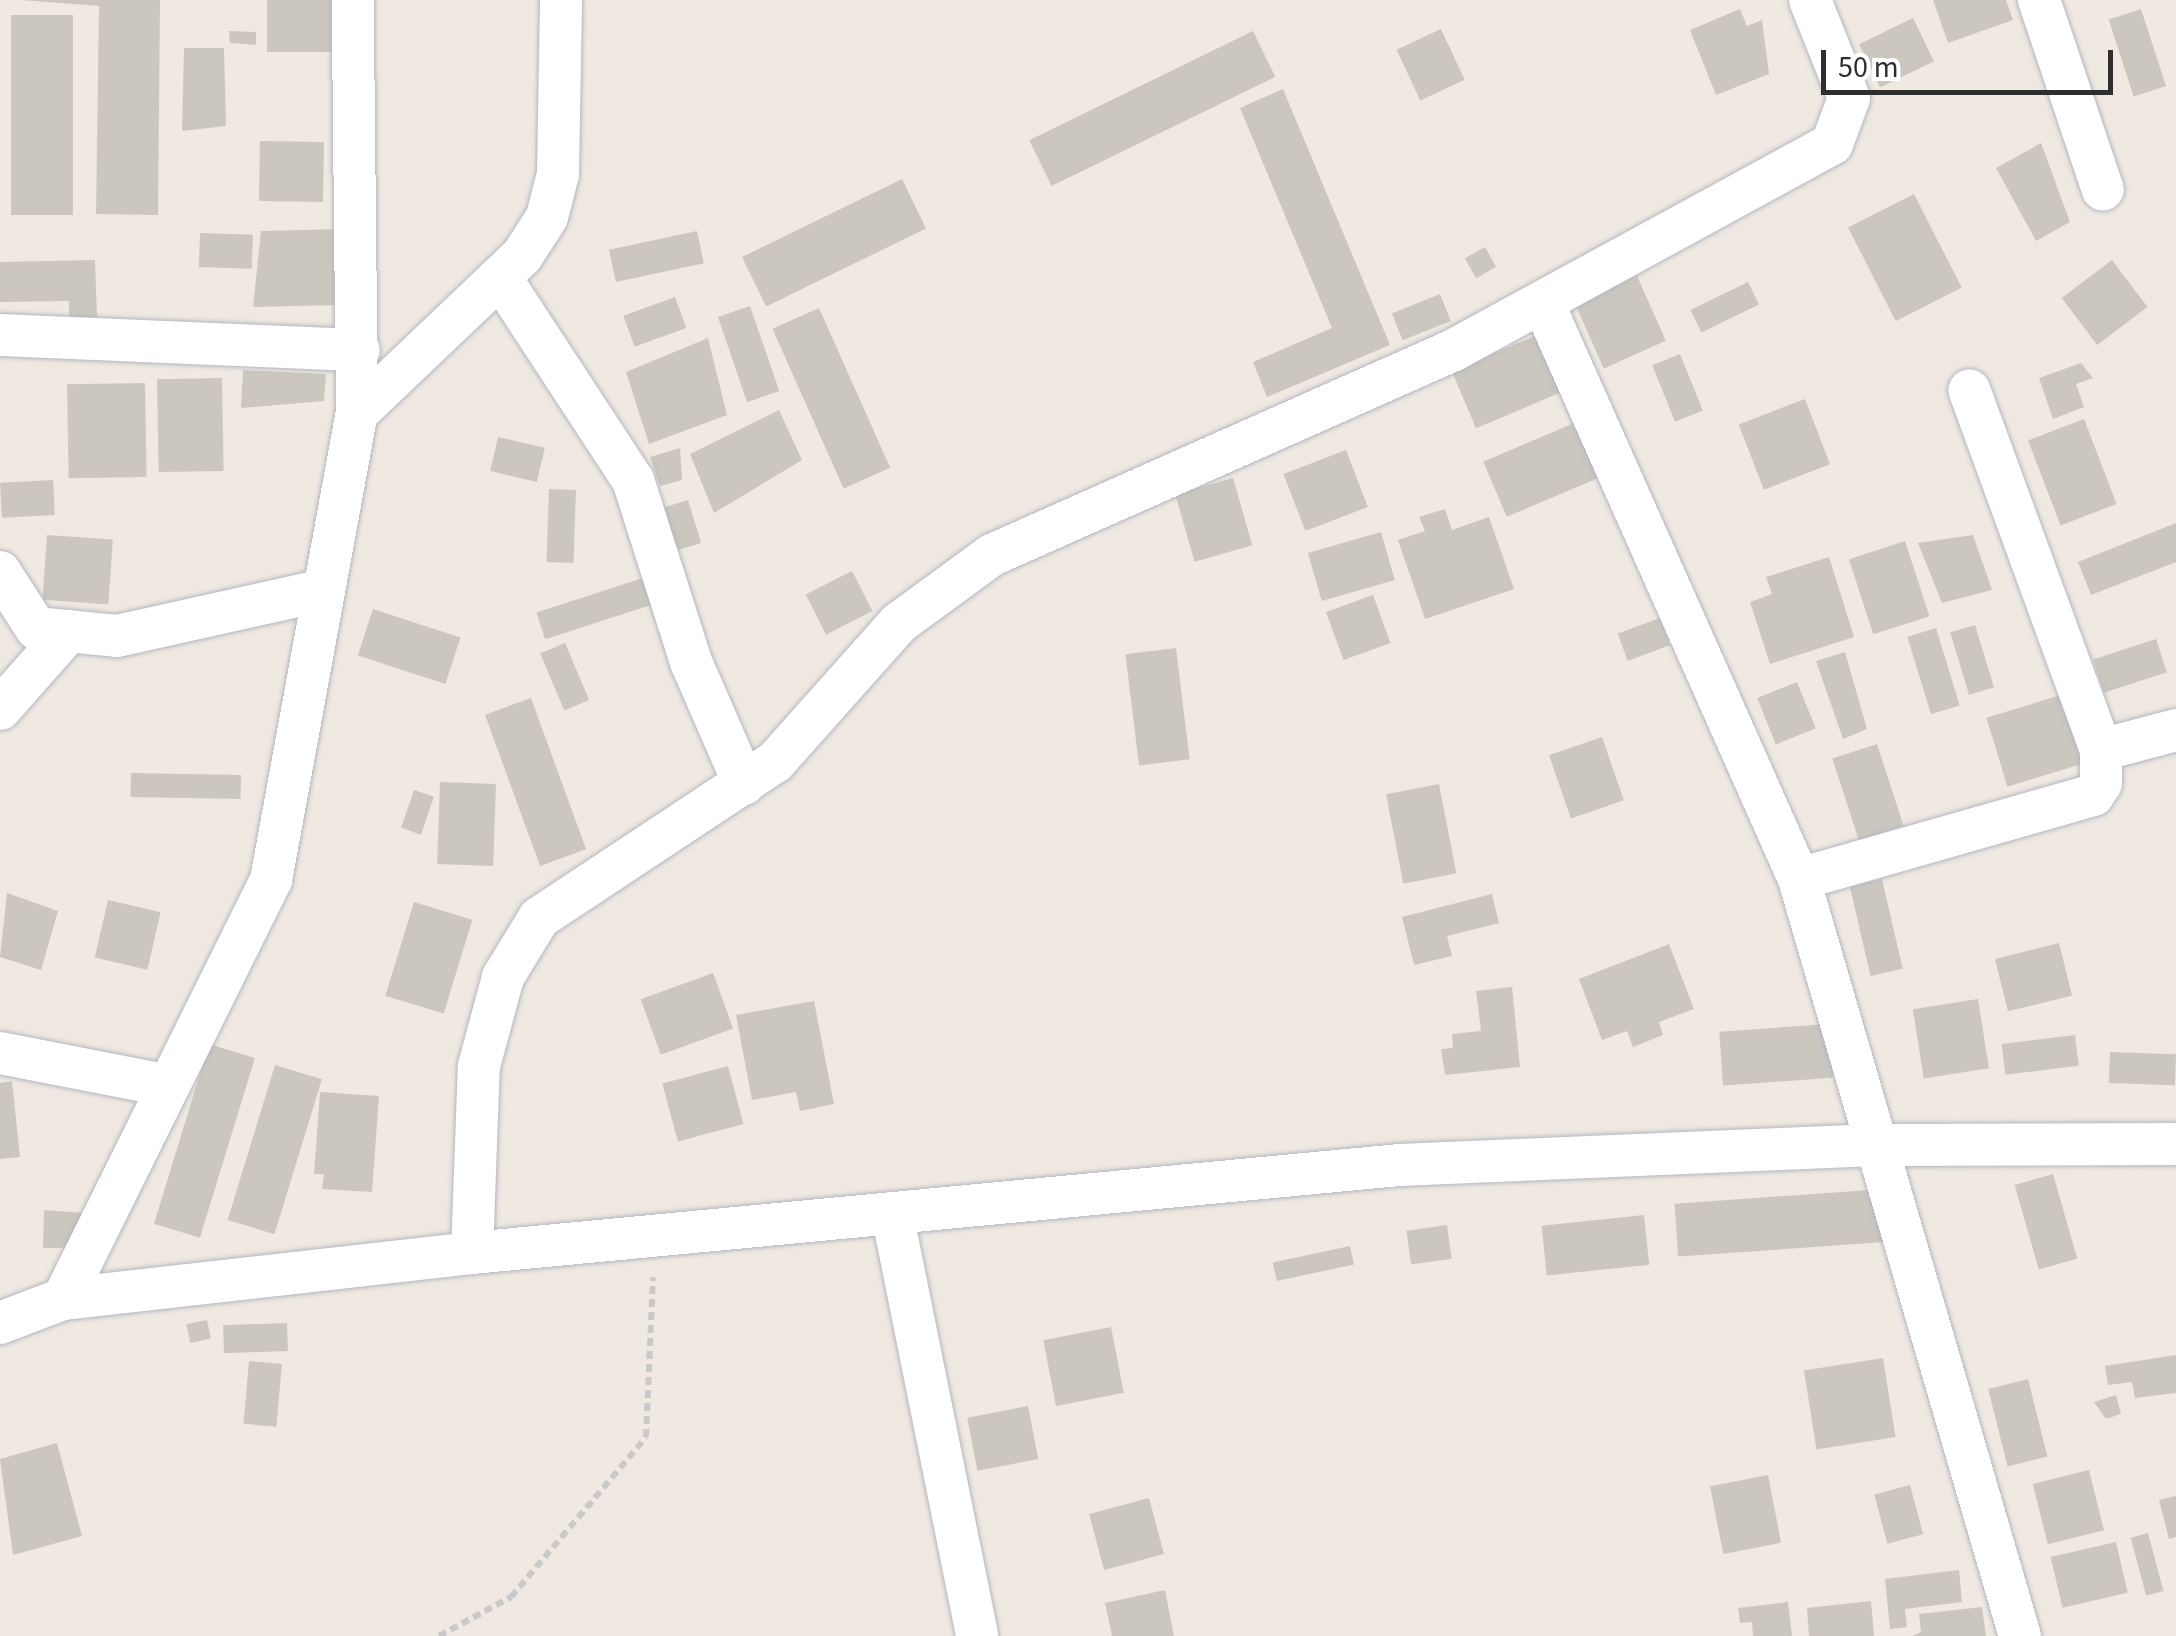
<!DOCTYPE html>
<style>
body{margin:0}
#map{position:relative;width:2176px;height:1636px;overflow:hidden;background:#efe9e1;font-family:"Source Sans 3",sans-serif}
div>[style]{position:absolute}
.building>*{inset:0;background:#cbc7bf;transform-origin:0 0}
.path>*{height:6px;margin-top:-3px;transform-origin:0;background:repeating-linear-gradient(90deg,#c9c9c9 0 8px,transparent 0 13px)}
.roads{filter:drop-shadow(0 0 2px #b4b7c1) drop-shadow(0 0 2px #b4b7c1)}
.street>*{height:42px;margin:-21px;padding:0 21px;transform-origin:21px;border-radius:21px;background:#fff}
span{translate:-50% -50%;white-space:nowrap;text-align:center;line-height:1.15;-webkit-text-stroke:8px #fff;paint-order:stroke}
.scale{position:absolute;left:1821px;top:50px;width:292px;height:45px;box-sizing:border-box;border:5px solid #2e2e2e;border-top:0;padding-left:12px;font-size:30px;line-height:35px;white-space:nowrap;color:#2e2e2e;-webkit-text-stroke:8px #fff;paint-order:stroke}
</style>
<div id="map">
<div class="building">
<div style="clip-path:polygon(21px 0,160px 0,158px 215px,96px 214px,99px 6px)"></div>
<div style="left:267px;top:0;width:69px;height:52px"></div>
<div style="clip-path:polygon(1933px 0,2006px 0,2013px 20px,1948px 43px)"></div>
<div style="clip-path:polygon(1740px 9px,1747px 26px,1762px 20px,1769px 74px,1716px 95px,1690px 30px)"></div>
<div style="left:2141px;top:9px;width:81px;height:34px;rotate:72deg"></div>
<div style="left:11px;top:15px;width:62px;height:200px"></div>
<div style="left:1913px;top:18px;width:48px;height:60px;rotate:64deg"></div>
<div style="left:1441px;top:29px;width:56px;height:49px;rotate:65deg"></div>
<div style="clip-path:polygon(229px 31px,256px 32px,256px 45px,230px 43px)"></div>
<div style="left:1253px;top:31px;width:51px;height:249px;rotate:64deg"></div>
<div style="clip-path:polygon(184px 48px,224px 48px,226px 126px,182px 131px)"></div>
<div style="clip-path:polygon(1283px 89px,1390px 345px,1267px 397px,1253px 362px,1332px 328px,1240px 108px)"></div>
<div style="left:260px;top:141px;width:64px;height:60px;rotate:1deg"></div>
<div style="clip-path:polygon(2041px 143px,2070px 222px,2036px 241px,1996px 168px)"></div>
<div style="left:902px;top:179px;width:55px;height:178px;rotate:64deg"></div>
<div style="left:1914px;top:194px;width:105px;height:74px;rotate:63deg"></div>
<div style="clip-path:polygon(340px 229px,338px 305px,253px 307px,261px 231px)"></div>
<div style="left:697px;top:231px;width:33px;height:90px;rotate:78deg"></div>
<div style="left:200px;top:233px;width:53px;height:34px;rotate:2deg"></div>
<div style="left:1485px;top:247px;width:23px;height:23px;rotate:61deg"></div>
<div style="clip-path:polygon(95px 260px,97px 317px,69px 318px,69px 301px,0 302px,0 262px)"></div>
<div style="left:2112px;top:260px;width:59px;height:63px;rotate:53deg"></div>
<div style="left:1637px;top:276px;width:71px;height:68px;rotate:66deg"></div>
<div style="left:1748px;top:282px;width:25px;height:64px;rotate:64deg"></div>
<div style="left:1440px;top:294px;width:29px;height:52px;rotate:68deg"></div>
<div style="left:675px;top:297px;width:33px;height:55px;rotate:70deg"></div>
<div style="left:750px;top:306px;width:90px;height:34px;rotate:71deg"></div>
<div style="left:819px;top:308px;width:175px;height:51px;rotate:66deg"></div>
<div style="left:1542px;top:333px;width:62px;height:98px;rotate:67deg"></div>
<div style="clip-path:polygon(708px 338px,727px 415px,649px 444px,626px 372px)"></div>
<div style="left:1680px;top:354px;width:61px;height:30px;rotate:68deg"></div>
<div style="clip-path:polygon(2081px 363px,2093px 378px,2076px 384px,2084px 407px,2053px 419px,2039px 378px)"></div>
<div style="clip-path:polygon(243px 370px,326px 374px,324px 401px,241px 408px)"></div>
<div style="left:222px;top:378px;width:93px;height:65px;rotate:89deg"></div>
<div style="left:145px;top:383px;width:94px;height:78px;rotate:89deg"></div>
<div style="left:1805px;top:399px;width:70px;height:71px;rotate:69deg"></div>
<div style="clip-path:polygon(779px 410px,802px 460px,714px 513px,690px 454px)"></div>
<div style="left:2084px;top:419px;width:91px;height:60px;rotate:69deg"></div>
<div style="left:1579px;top:421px;width:60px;height:104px;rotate:67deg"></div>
<div style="left:498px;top:437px;width:48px;height:35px;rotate:13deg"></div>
<div style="clip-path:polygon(680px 448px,682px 480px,660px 486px,650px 457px)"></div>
<div style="left:1346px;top:450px;width:61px;height:67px;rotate:69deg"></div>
<div style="left:1233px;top:478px;width:70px;height:60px;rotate:74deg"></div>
<div style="left:53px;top:480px;width:35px;height:53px;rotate:87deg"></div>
<div style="left:549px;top:489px;width:27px;height:73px;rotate:2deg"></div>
<div style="left:688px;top:500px;width:45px;height:27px;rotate:73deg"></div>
<div style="clip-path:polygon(1445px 509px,1452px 530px,1489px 517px,1514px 589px,1425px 619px,1398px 540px,1425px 531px,1419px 517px)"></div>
<div style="clip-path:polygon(2176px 523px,2176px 562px,2091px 595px,2078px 562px)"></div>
<div style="left:1381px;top:532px;width:50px;height:76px;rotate:74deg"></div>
<div style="left:47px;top:535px;width:66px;height:65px;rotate:4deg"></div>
<div style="clip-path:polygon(1973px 535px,1992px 590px,1942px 603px,1918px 543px)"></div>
<div style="left:1905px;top:541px;width:79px;height:59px;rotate:72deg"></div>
<div style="clip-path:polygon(1829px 557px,1854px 637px,1770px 664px,1750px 602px,1772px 594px,1766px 577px)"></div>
<div style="left:852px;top:571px;width:45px;height:52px;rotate:63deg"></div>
<div style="left:643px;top:578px;width:28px;height:112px;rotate:72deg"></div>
<div style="left:1373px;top:595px;width:51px;height:50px;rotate:70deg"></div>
<div style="left:373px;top:609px;width:92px;height:49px;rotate:18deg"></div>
<div style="left:1660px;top:618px;width:29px;height:45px;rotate:70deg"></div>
<div style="left:1975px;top:625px;width:65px;height:26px;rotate:73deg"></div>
<div style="left:1936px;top:628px;width:81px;height:30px;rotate:73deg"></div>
<div style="left:2156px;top:639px;width:35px;height:66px;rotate:72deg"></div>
<div style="left:565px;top:643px;width:62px;height:27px;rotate:67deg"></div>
<div style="left:1176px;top:648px;width:112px;height:51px;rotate:83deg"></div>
<div style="clip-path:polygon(1845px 652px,1867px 729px,1843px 739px,1816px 661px)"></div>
<div style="left:1797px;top:682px;width:50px;height:43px;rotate:68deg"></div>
<div style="left:2061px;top:695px;width:72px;height:78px;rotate:73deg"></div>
<div style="left:531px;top:698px;width:161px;height:49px;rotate:70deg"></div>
<div style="left:1602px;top:737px;width:67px;height:56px;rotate:71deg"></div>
<div style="left:1877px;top:744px;width:86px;height:47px;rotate:72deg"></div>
<div style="left:131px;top:773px;width:110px;height:24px;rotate:1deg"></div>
<div style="left:440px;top:782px;width:56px;height:82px;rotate:2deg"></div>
<div style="left:1439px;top:784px;width:91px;height:54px;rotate:79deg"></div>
<div style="left:414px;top:790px;width:21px;height:40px;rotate:19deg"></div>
<div style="left:1882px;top:879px;width:92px;height:33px;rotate:77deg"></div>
<div style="clip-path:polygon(7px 893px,58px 911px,41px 970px,0 957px)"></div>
<div style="clip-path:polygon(1492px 894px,1499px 923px,1447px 936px,1452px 956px,1414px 965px,1402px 917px)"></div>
<div style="left:108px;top:900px;width:54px;height:59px;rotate:13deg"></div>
<div style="left:414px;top:902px;width:61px;height:98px;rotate:17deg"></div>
<div style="left:2059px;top:943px;width:54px;height:66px;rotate:76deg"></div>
<div style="clip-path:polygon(1669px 944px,1694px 1009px,1659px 1022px,1663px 1035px,1633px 1047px,1627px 1031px,1602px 1040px,1579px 979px)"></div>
<div style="left:713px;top:973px;width:59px;height:77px;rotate:70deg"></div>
<div style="clip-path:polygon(1512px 987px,1520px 1067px,1445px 1075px,1441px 1049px,1453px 1048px,1452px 1034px,1481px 1031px,1476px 991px)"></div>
<div style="left:1978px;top:999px;width:70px;height:66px;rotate:81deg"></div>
<div style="clip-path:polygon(814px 1001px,834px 1104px,800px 1111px,796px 1092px,752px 1100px,736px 1015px)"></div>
<div style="left:1829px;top:1024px;width:54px;height:110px;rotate:86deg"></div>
<div style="left:2075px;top:1035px;width:31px;height:74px;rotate:83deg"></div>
<div style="left:209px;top:1044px;width:48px;height:188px;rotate:17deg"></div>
<div style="left:2110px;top:1052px;width:66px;height:31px;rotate:2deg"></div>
<div style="left:275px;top:1065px;width:49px;height:162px;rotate:17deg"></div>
<div style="left:728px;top:1066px;width:60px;height:68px;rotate:75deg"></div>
<div style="clip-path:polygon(12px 1081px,20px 1157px,0 1159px,0 1083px)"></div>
<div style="clip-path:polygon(320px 1092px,379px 1096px,372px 1192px,322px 1189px,324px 1174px,314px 1174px)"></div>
<div style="left:2053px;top:1174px;width:88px;height:40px;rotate:74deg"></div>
<div style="left:1884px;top:1189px;width:53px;height:210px;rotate:86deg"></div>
<div style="clip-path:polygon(44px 1210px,85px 1213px,69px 1248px,43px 1248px)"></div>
<div style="left:1644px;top:1215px;width:50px;height:103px;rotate:84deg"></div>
<div style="left:1447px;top:1225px;width:34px;height:41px;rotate:82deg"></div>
<div style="left:1350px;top:1246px;width:19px;height:79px;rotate:78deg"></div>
<div style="left:207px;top:1320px;width:19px;height:21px;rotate:78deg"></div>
<div style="left:287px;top:1323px;width:28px;height:64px;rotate:88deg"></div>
<div style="left:1111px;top:1327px;width:67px;height:69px;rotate:79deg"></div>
<div style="clip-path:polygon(2176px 1355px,2176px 1393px,2135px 1398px,2132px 1382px,2108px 1385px,2105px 1366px)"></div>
<div style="left:1883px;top:1358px;width:80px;height:80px;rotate:81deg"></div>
<div style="left:249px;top:1361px;width:33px;height:63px;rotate:5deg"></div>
<div style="left:2028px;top:1379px;width:80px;height:41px;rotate:76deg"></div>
<div style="clip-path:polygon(2116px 1395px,2121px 1414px,2106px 1419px,2094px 1402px)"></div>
<div style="left:1028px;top:1406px;width:54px;height:62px;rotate:79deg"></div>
<div style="clip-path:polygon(57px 1443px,82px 1536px,13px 1555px,0 1459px)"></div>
<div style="left:2089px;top:1470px;width:62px;height:58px;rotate:76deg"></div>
<div style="left:1768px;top:1475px;width:69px;height:59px;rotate:79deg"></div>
<div style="left:1910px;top:1485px;width:51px;height:37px;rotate:75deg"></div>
<div style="clip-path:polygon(2176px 1496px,2176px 1537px,2169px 1539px,2159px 1500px)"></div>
<div style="left:1149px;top:1498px;width:58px;height:62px;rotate:75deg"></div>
<div style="left:2148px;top:1533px;width:60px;height:18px;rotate:75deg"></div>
<div style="left:2116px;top:1542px;width:52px;height:67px;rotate:77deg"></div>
<div style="clip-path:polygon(1959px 1570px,1962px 1602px,1905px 1609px,1907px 1627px,1890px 1629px,1885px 1579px)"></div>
<div style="clip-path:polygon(1165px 1590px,1174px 1636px,1112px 1636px,1105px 1603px)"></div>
<div style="clip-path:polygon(1871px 1601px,1874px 1636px,1809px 1636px,1807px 1608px)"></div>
<div style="clip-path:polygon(1788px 1602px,1792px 1636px,1753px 1636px,1752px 1622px,1740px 1623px,1738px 1608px)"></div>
<div style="clip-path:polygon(1982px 1607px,1986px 1636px,1912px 1636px,1921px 1632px,1919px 1614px)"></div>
</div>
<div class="path">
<div style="left:439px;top:1636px;width:82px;rotate:-28.4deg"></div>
<div style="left:511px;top:1597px;width:209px;rotate:-49.8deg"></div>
<div style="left:646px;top:1437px;width:160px;rotate:-87.5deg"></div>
</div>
<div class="roads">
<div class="street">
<div style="left:2039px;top:0;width:200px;rotate:71.4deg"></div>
<div style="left:500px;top:277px;width:243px;rotate:56.8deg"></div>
<div style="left:633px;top:480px;width:191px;rotate:72.3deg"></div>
<div style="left:691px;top:662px;width:133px;rotate:66.5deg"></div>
<div style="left:1543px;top:303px;width:630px;rotate:66.04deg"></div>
<div style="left:1799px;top:879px;width:789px;rotate:73.73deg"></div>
<div style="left:0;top:335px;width:359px;rotate:2.4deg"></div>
<div style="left:357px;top:413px;width:228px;rotate:-43.6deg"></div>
<div style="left:522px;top:256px;width:46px;rotate:-57.3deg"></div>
<div style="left:547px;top:217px;width:44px;rotate:-75.7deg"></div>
<div style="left:558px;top:174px;width:174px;rotate:-89deg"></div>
<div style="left:0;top:572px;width:67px;rotate:57.3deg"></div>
<div style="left:36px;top:628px;width:81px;rotate:5.6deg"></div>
<div style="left:117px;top:636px;width:212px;rotate:-12.5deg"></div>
<div style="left:0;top:709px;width:104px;rotate:-48.5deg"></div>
<div style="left:2101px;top:750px;width:78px;rotate:-14.9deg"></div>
<div style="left:1799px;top:879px;width:306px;rotate:-15.9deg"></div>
<div style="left:2093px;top:795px;width:14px;rotate:-56deg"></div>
<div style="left:2101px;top:783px;width:33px;rotate:-90deg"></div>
<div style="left:2101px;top:750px;width:383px;rotate:-110.1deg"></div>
<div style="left:0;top:1053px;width:168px;rotate:11deg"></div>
<div style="left:892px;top:1213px;width:431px;rotate:78.6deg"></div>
<div style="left:472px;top:1253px;width:187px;rotate:-87.9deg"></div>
<div style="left:479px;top:1066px;width:92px;rotate:-74.9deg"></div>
<div style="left:503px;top:977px;width:69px;rotate:-58.6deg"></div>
<div style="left:539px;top:918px;width:283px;rotate:-33.5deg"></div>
<div style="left:775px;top:762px;width:186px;rotate:-48.3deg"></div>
<div style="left:899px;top:623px;width:115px;rotate:-36.2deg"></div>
<div style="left:992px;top:555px;width:505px;rotate:-23.93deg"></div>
<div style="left:1454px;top:350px;width:430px;rotate:-28.6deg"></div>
<div style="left:1832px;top:144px;width:49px;rotate:-69.7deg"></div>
<div style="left:1849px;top:98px;width:105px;rotate:-111.7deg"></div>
<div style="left:63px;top:1299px;width:468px;rotate:-63.6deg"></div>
<div style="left:271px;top:880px;width:475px;rotate:-79.6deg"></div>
<div style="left:357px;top:413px;width:413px;rotate:-90.6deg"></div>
<div style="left:0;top:1323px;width:67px;rotate:-20.9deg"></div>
<div style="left:63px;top:1299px;width:412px;rotate:-6.4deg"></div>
<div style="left:472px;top:1253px;width:931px;rotate:-5.42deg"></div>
<div style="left:1399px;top:1165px;width:483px;rotate:-2.4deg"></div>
<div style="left:1882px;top:1145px;width:294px;rotate:-0.2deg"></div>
</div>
</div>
<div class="scale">50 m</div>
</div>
